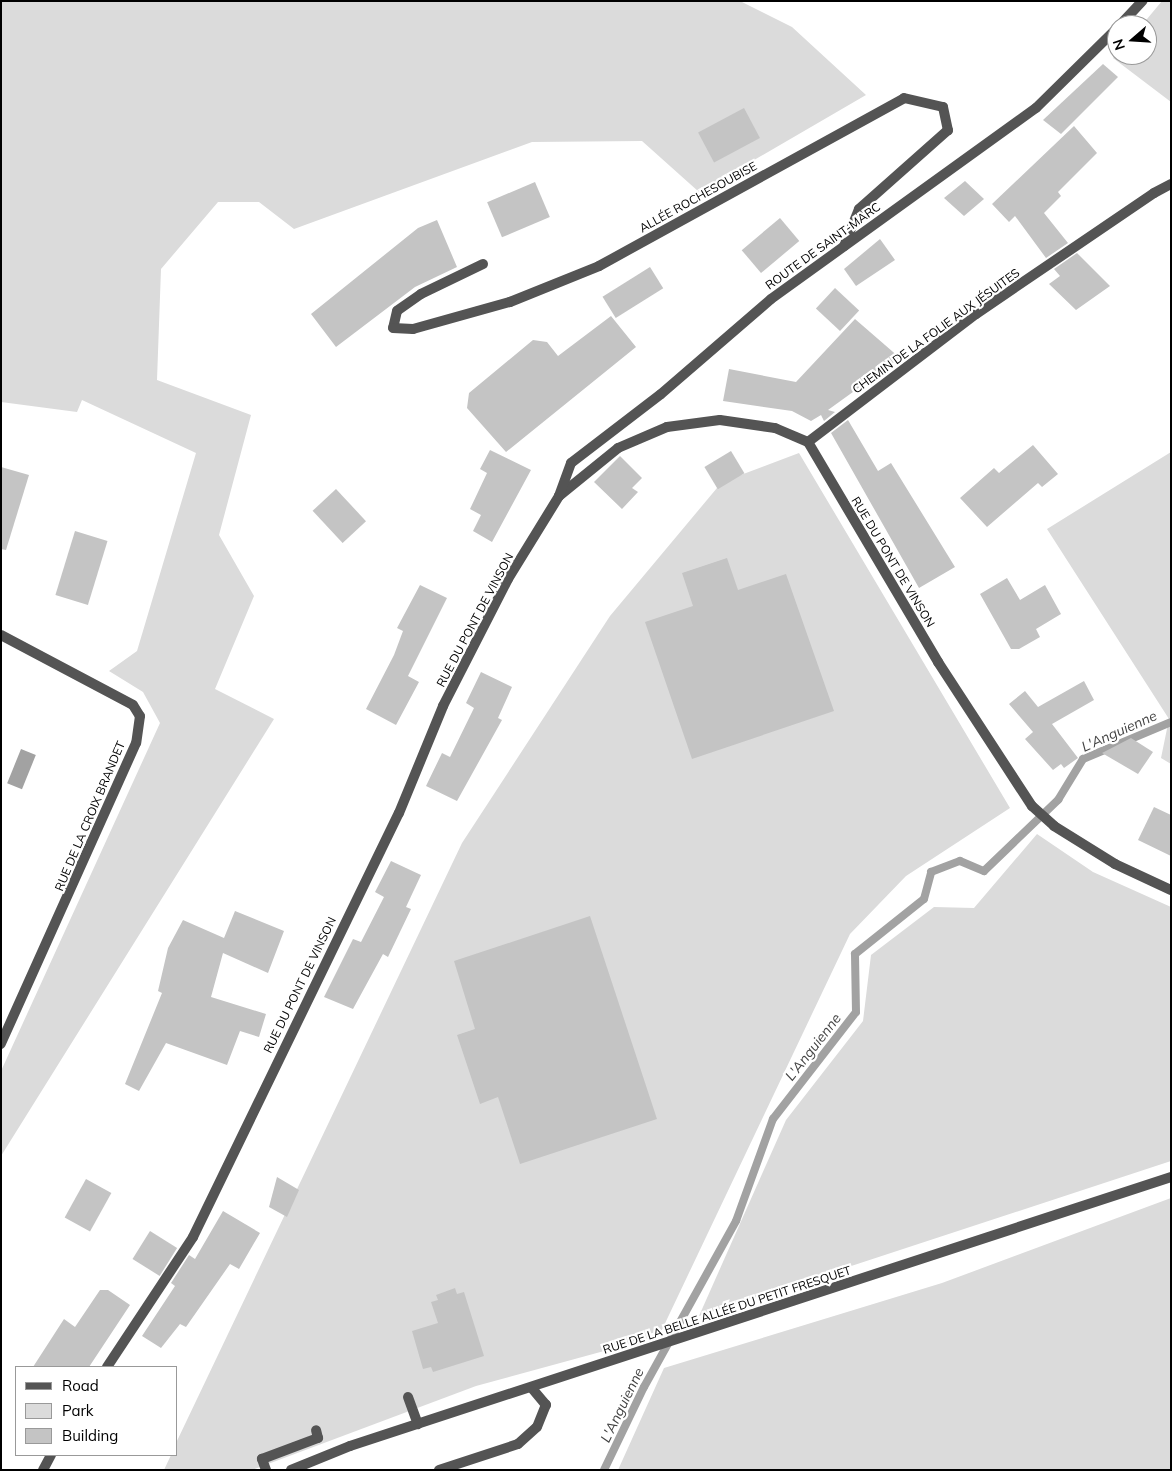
<!DOCTYPE html>
<meta charset="utf-8">
<style>
body{margin:0}
#map{position:relative;width:1172px;height:1471px;overflow:hidden;background:#fff;font-family:Mulish,sans-serif}
div>[style]{position:absolute}
.green>*{inset:0;background:#dbdbdb}
.water>*{inset:0;background:#a2a2a2;transform-origin:0 0}
.stream>*{height:8px;margin:-4px;padding:0 4px;transform-origin:4px;border-radius:4px;background:#a2a2a2}
.building>*{inset:0;background:#c4c4c4;transform-origin:0 0}
.service>*{height:10px;margin:-5px;padding:0 5px;transform-origin:5px;border-radius:5px;background:#545454}
.minor>*{height:10px;margin:-5px;padding:0 5px;transform-origin:5px;border-radius:5px;background:#545454}
.tertiary>*{height:10px;margin:-5px;padding:0 5px;transform-origin:5px;border-radius:5px;background:#545454}
span{translate:-50% -50%;white-space:nowrap;text-align:center;line-height:1.15;-webkit-text-stroke:4.5px #fff;paint-order:stroke}
.street-label{font-size:12px;color:#000}
.water-label{font-size:14px;color:#434343;font-style:italic}
.frame{position:absolute;inset:0;border:2px solid #000;pointer-events:none}
.legend{position:absolute;left:15px;top:1366px;width:162px;height:90px;box-sizing:border-box;background:#fff;border:1px solid #999;margin:0;padding:6px 9px;list-style:none;font-size:15px;color:#000}
.legend li{display:flex;align-items:center;gap:10px;height:25px}
.legend b{width:25px;border:1px solid #999}
.north{position:absolute;left:1107px;top:15px;width:50px;height:50px;box-sizing:border-box;background:#fff;border:1px solid #999;border-radius:50%;rotate:251deg;font-size:14px;font-weight:700;line-height:20px;text-align:center;color:#000}
.north::after{content:'';display:block;margin:auto;width:18px;height:22px;background:#000;clip-path:polygon(50% 0,100% 100%,50% 72%,0 100%)}
</style>
<div id="map">
<div class="green">
<div style="clip-path:polygon(1px 1px,740px 1px,792px 27px,866px 95px,699px 192px,642px 141px,532px 142px,294px 229px,259px 202px,218px 202px,161px 269px,157px 380px,251px 415px,219px 535px,254px 596px,215px 689px,274px 719px,1px 1156px,1px 1071px,160px 723px,143px 692px,109px 671px,137px 651px,196px 453px,82px 400px,77px 412px,1px 402px)"></div>
<div style="clip-path:polygon(1162px 1px,1171px 1px,1171px 102px,1113px 58px,1117px 54px,1147px 55px,1147px 25px,1142px 25px)"></div>
<div style="clip-path:polygon(1171px 452px,1171px 764px,1161px 758px,1169px 719px,1047px 529px)"></div>
<div style="clip-path:polygon(799px 453px,1010px 808px,906px 876px,850px 934px,659px 1336px,476px 1386px,252px 1470px,164px 1470px,171px 1455px,176px 1455px,176px 1443px,462px 843px,610px 616px,722px 482px)"></div>
<div style="clip-path:polygon(1037px 834px,1093px 872px,1171px 907px,1171px 1161px,699px 1316px,786px 1120px,863px 1021px,871px 955px,934px 907px,974px 908px)"></div>
<div style="clip-path:polygon(1171px 1198px,1171px 1470px,618px 1470px,664px 1368px,942px 1283px)"></div>
</div>
<div class="water">
<div style="left:21px;top:749px;width:16px;height:37px;rotate:22deg"></div>
</div>
<div class="stream">
<div style="left:604px;top:1470px;width:92px;rotate:-64.3deg"></div>
<div style="left:644px;top:1387px;width:190px;rotate:-61deg"></div>
<div style="left:736px;top:1221px;width:109px;rotate:-70.1deg"></div>
<div style="left:773px;top:1119px;width:135px;rotate:-52.2deg"></div>
<div style="left:856px;top:1012px;width:58px;rotate:-91deg"></div>
<div style="left:855px;top:954px;width:88px;rotate:-38.6deg"></div>
<div style="left:924px;top:899px;width:28px;rotate:-75deg"></div>
<div style="left:931px;top:872px;width:31px;rotate:-21deg"></div>
<div style="left:960px;top:861px;width:26px;rotate:23deg"></div>
<div style="left:984px;top:871px;width:103px;rotate:-43.8deg"></div>
<div style="left:1058px;top:800px;width:48px;rotate:-58.6deg"></div>
<div style="left:1083px;top:759px;width:95px;rotate:-22.8deg"></div>
</div>
<div class="building">
<div style="clip-path:polygon(1103px 64px,1118px 77px,1061px 134px,1043px 120px)"></div>
<div style="left:744px;top:108px;width:34px;height:52px;rotate:62deg"></div>
<div style="clip-path:polygon(1074px 126px,1097px 153px,1058px 192px,1061px 196px,1044px 213px,1068px 243px,1046px 258px,1015px 216px,1009px 222px,992px 204px)"></div>
<div style="clip-path:polygon(965px 181px,984px 199px,964px 216px,944px 198px)"></div>
<div style="left:535px;top:182px;width:38px;height:52px;rotate:67deg"></div>
<div style="left:780px;top:218px;width:30px;height:50px;rotate:50deg"></div>
<div style="clip-path:polygon(437px 220px,457px 267px,415px 287px,336px 347px,311px 314px,418px 228px)"></div>
<div style="clip-path:polygon(880px 239px,895px 260px,856px 286px,844px 269px)"></div>
<div style="clip-path:polygon(1077px 253px,1110px 286px,1076px 310px,1049px 284px,1060px 276px,1054px 269px)"></div>
<div style="left:650px;top:267px;width:25px;height:56px;rotate:58deg"></div>
<div style="left:835px;top:288px;width:33px;height:28px;rotate:43deg"></div>
<div style="clip-path:polygon(611px 316px,636px 347px,506px 452px,467px 408px,469px 393px,533px 340px,547px 342px,558px 356px)"></div>
<div style="clip-path:polygon(855px 319px,900px 358px,828px 410px,835px 412px,824px 421px,821px 415px,811px 421px,792px 411px,723px 401px,729px 369px,796px 382px)"></div>
<div style="clip-path:polygon(848px 420px,878px 471px,891px 463px,955px 567px,919px 588px,831px 433px)"></div>
<div style="clip-path:polygon(1033px 445px,1058px 474px,1042px 487px,1038px 483px,987px 527px,960px 498px,994px 468px,999px 473px)"></div>
<div style="clip-path:polygon(490px 450px,531px 470px,492px 542px,473px 531px,481px 515px,470px 509px,487px 473px,480px 469px)"></div>
<div style="left:731px;top:451px;width:26px;height:31px;rotate:59deg"></div>
<div style="clip-path:polygon(620px 456px,642px 478px,632px 488px,638px 492px,622px 509px,594px 482px)"></div>
<div style="clip-path:polygon(1px 467px,29px 475px,6px 550px,1px 549px)"></div>
<div style="left:336px;top:489px;width:44px;height:32px;rotate:47deg"></div>
<div style="left:75px;top:531px;width:34px;height:67px;rotate:17deg"></div>
<div style="clip-path:polygon(727px 558px,738px 590px,786px 574px,834px 711px,692px 759px,645px 622px,693px 606px,682px 573px)"></div>
<div style="clip-path:polygon(1007px 578px,1020px 600px,1045px 585px,1061px 614px,1036px 629px,1040px 637px,1019px 649px,1011px 649px,980px 594px)"></div>
<div style="clip-path:polygon(420px 585px,447px 598px,408px 676px,419px 682px,396px 725px,366px 709px,394px 655px,403px 631px,397px 628px)"></div>
<div style="clip-path:polygon(481px 672px,512px 687px,498px 718px,502px 720px,457px 801px,426px 786px,442px 753px,450px 757px,474px 708px,466px 703px)"></div>
<div style="clip-path:polygon(1084px 681px,1094px 700px,1052px 724px,1078px 758px,1064px 768px,1061px 764px,1053px 770px,1025px 739px,1033px 732px,1009px 704px,1025px 691px,1038px 707px)"></div>
<div style="clip-path:polygon(1131px 738px,1153px 752px,1138px 774px,1102px 753px)"></div>
<div style="clip-path:polygon(1154px 807px,1171px 815px,1171px 856px,1138px 840px)"></div>
<div style="clip-path:polygon(391px 861px,421px 875px,406px 907px,411px 909px,388px 957px,383px 954px,353px 1009px,324px 997px,353px 939px,361px 942px,384px 897px,375px 892px)"></div>
<div style="clip-path:polygon(235px 911px,284px 931px,268px 973px,223px 953px,211px 997px,266px 1014px,259px 1037px,240px 1031px,227px 1065px,166px 1043px,139px 1091px,125px 1084px,162px 993px,158px 991px,168px 948px,183px 920px,224px 938px)"></div>
<div style="clip-path:polygon(590px 916px,657px 1119px,520px 1164px,498px 1097px,480px 1104px,457px 1035px,475px 1029px,454px 961px)"></div>
<div style="clip-path:polygon(277px 1177px,299px 1190px,287px 1217px,269px 1207px)"></div>
<div style="left:86px;top:1179px;width:29px;height:44px;rotate:29deg"></div>
<div style="clip-path:polygon(223px 1211px,260px 1233px,239px 1269px,230px 1264px,186px 1327px,180px 1324px,161px 1348px,142px 1336px,175px 1286px,171px 1283px,189px 1255px,195px 1259px)"></div>
<div style="left:150px;top:1231px;width:32px;height:33px;rotate:32deg"></div>
<div style="clip-path:polygon(455px 1288px,457px 1294px,464px 1292px,484px 1356px,433px 1372px,431px 1367px,423px 1369px,412px 1331px,438px 1323px,431px 1302px,438px 1300px,436px 1295px)"></div>
<div style="clip-path:polygon(100px 1290px,108px 1290px,130px 1305px,89px 1367px,33px 1367px,64px 1319px,75px 1327px)"></div>
</div>
<div class="service">
<div style="left:1154px;top:193px;width:19px;rotate:-28deg"></div>
<div style="left:483px;top:264px;width:69px;rotate:154.2deg"></div>
<div style="left:421px;top:294px;width:29px;rotate:145deg"></div>
<div style="left:397px;top:311px;width:17px;rotate:103deg"></div>
<div style="left:393px;top:328px;width:20px;rotate:3deg"></div>
<div style="left:413px;top:329px;width:101px;rotate:-15.6deg"></div>
<div style="left:510px;top:302px;width:96px;rotate:-22deg"></div>
<div style="left:599px;top:266px;width:348px;rotate:-28.8deg"></div>
<div style="left:904px;top:98px;width:40px;rotate:13deg"></div>
<div style="left:943px;top:107px;width:24px;rotate:78deg"></div>
<div style="left:948px;top:130px;width:119px;rotate:138.4deg"></div>
<div style="left:859px;top:209px;width:40px;rotate:112deg"></div>
<div style="left:408px;top:1397px;width:29px;rotate:70deg"></div>
<div style="left:266px;top:1470px;width:12px;rotate:-110deg"></div>
<div style="left:262px;top:1459px;width:60px;rotate:-20.6deg"></div>
<div style="left:318px;top:1438px;width:8px;rotate:-104deg"></div>
<div style="left:439px;top:1470px;width:83px;rotate:-18.2deg"></div>
<div style="left:518px;top:1444px;width:25px;rotate:-42deg"></div>
<div style="left:537px;top:1427px;width:24px;rotate:-68deg"></div>
<div style="left:546px;top:1405px;width:23px;rotate:-130deg"></div>
</div>
<div class="minor">
<div style="left:808px;top:442px;width:211px;rotate:-37.3deg"></div>
<div style="left:976px;top:314px;width:215px;rotate:-34.2deg"></div>
<div style="left:559px;top:496px;width:76px;rotate:-39.1deg"></div>
<div style="left:618px;top:448px;width:53px;rotate:-23.2deg"></div>
<div style="left:667px;top:427px;width:53px;rotate:-7.5deg"></div>
<div style="left:720px;top:420px;width:56px;rotate:8.3deg"></div>
<div style="left:775px;top:428px;width:36px;rotate:23deg"></div>
<div style="left:808px;top:442px;width:256px;rotate:59.4deg"></div>
<div style="left:938px;top:662px;width:172px;rotate:56.9deg"></div>
<div style="left:1032px;top:806px;width:30px;rotate:42deg"></div>
<div style="left:1054px;top:826px;width:72px;rotate:31.9deg"></div>
<div style="left:1115px;top:864px;width:62px;rotate:24.9deg"></div>
<div style="left:1px;top:635px;width:149px;rotate:27.9deg"></div>
<div style="left:133px;top:705px;width:13px;rotate:58deg"></div>
<div style="left:140px;top:716px;width:27px;rotate:98deg"></div>
<div style="left:136px;top:743px;width:330px;rotate:114.2deg"></div>
</div>
<div class="tertiary">
<div style="left:1120px;top:25px;width:33px;rotate:-47deg"></div>
<div style="left:107px;top:1367px;width:156px;rotate:-56.5deg"></div>
<div style="left:193px;top:1237px;width:471px;rotate:-64.1deg"></div>
<div style="left:399px;top:813px;width:116px;rotate:-67.6deg"></div>
<div style="left:443px;top:706px;width:143px;rotate:-62.9deg"></div>
<div style="left:508px;top:579px;width:97px;rotate:-58.4deg"></div>
<div style="left:559px;top:496px;width:35px;rotate:-70deg"></div>
<div style="left:571px;top:463px;width:113px;rotate:-37.5deg"></div>
<div style="left:661px;top:394px;width:145px;rotate:-40.8deg"></div>
<div style="left:771px;top:299px;width:327px;rotate:-35.8deg"></div>
<div style="left:1036px;top:108px;width:114px;rotate:-44.6deg"></div>
<div style="left:43px;top:1470px;width:17px;rotate:-62deg"></div>
<div style="left:291px;top:1470px;width:64px;rotate:-22.1deg"></div>
<div style="left:350px;top:1446px;width:864px;rotate:-18.14deg"></div>
</div>
<div class="street-label">
<span style="left:698px;top:197px;rotate:-29deg">ALLÉE ROCHESOUBISE</span>
<span style="left:823px;top:246px;rotate:-36deg">ROUTE DE SAINT-MARC</span>
<span style="left:936px;top:331px;rotate:-36deg">CHEMIN DE LA FOLIE AUX JÉSUITES</span>
<span style="left:893px;top:562px;rotate:59deg">RUE DU PONT DE VINSON</span>
<span style="left:475px;top:620px;rotate:-62deg">RUE DU PONT DE VINSON</span>
<span style="left:90px;top:816px;rotate:-67deg">RUE DE LA CROIX BRANDET</span>
<span style="left:300px;top:985px;rotate:-64deg">RUE DU PONT DE VINSON</span>
<span style="left:727px;top:1310px;rotate:-18deg">RUE DE LA BELLE ALLÉE DU PETIT FRESQUET</span>
</div>
<div class="water-label">
<span style="left:1119px;top:731px;rotate:-24deg">L'Anguienne</span>
<span style="left:813px;top:1047px;rotate:-52deg">L'Anguienne</span>
<span style="left:622px;top:1405px;rotate:-64deg">L'Anguienne</span>
</div>
<div class="frame"></div>
<ul class="legend">
<li><b style="height:6px;background:#545454"></b>Road</li>
<li><b style="height:14px;background:#dbdbdb"></b>Park</li>
<li><b style="height:14px;background:#c4c4c4"></b>Building</li>
</ul>
<div class="north">N</div>
</div>
